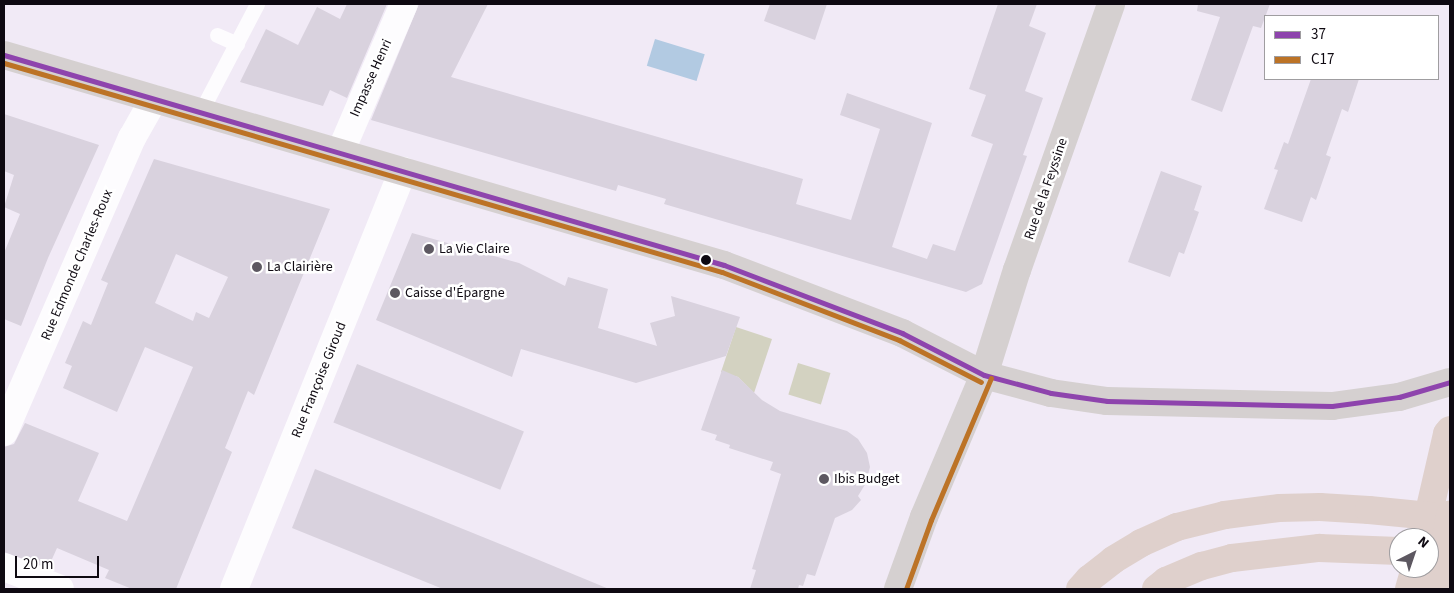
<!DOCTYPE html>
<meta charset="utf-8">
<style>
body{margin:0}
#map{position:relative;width:1454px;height:593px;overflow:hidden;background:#f1eaf6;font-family:"Source Sans 3",sans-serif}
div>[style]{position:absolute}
.green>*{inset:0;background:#d3d2c1;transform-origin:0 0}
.water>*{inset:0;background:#b2cae2;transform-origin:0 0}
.building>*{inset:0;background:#d9d2de;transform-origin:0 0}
.lane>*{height:15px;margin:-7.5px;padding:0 7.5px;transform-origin:7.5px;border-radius:7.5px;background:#fdfcfe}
.street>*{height:28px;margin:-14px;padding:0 14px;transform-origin:14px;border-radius:14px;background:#fdfcfe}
.secondary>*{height:28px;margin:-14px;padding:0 14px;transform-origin:14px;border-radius:14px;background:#d5d0d0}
.highway>*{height:28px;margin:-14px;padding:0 14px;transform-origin:14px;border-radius:14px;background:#dfd0cc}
.bus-1>*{height:5px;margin:-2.5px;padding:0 2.5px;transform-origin:2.5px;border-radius:2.5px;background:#8e44ad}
.bus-2>*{height:5px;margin:-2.5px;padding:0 2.5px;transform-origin:2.5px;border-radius:2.5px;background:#bc7326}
.dots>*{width:14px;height:14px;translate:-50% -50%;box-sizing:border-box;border:2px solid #fff;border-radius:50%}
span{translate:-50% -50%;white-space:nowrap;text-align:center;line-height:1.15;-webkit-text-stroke:5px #fff;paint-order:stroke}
.street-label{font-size:14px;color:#0e0911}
.poi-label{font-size:14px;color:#0e0911}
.left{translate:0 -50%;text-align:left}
.frame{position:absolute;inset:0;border:5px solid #0e0911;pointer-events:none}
.legend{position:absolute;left:1264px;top:15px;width:175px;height:65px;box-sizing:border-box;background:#fff;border:1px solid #9f9da0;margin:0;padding:6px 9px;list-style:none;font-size:15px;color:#0e0911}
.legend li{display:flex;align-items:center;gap:10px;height:25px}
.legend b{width:25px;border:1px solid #9f9da0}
.north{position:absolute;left:1389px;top:528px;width:50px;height:50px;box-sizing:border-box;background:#fff;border:1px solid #9f9da0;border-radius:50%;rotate:41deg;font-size:14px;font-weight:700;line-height:20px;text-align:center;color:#0e0911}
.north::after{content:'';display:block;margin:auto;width:18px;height:22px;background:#5d5861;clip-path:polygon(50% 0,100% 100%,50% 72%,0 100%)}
.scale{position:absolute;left:15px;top:556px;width:84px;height:22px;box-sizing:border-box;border:2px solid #0e0911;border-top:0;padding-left:6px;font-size:15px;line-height:18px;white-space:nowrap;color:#0e0911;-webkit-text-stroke:4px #fff;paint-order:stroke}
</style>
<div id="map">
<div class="green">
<div style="clip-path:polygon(736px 327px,772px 339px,754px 393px,738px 377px,721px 372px)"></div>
<div style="left:798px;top:363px;width:34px;height:33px;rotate:17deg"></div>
</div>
<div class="water">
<div style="left:655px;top:39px;width:52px;height:28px;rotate:17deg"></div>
</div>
<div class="building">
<div style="clip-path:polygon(347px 4px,387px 4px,347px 98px,330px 90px,323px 106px,240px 82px,266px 29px,298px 45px,317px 7px,340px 19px)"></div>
<div style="clip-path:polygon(419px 4px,488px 4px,451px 77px,803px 179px,796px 204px,851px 220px,880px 129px,840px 115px,847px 93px,932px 123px,892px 247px,927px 259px,933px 244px,955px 251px,993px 144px,971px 136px,986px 95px,969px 89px,998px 4px,1037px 4px,1029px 26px,1046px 33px,1025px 91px,1043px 98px,1023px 155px,1027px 156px,982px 284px,966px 292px,664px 204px,666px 199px,618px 185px,616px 191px,371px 120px)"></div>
<div style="clip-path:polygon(770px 4px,827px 4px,815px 40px,764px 21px)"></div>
<div style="clip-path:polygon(1198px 4px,1270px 4px,1261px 28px,1253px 26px,1222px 112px,1191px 100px,1220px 17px,1197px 11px)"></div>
<div style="clip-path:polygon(1311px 79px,1359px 79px,1348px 112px,1342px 109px,1326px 155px,1331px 157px,1316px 200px,1311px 197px,1302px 222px,1264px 209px,1278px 170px,1274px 169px,1284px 142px,1288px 144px)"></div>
<div style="clip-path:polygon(4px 114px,99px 145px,48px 258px,21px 326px,4px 319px,4px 253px,20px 214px,4px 207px,14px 175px,4px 171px)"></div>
<div style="clip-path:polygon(evenodd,154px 159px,330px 209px,254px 395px,248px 391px,225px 448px,232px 452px,176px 589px,132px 589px,105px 578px,109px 570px,57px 548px,48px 568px,4px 552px,4px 447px,14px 444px,25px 423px,99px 453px,78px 501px,127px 521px,193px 367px,145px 347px,117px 412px,63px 388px,72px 366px,65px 363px,83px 321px,91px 325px,108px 283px,101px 280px,154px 159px,176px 254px,228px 277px,209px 318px,196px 312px,193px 321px,155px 303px,176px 254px)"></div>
<div style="clip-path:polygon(1161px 171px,1202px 186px,1194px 210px,1199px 212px,1184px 254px,1179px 252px,1170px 277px,1128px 262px)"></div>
<div style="clip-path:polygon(412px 233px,519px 263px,565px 286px,568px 277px,608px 289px,598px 328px,657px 346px,650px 323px,675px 316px,671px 296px,740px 317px,726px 356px,636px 383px,521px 349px,512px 377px,376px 320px)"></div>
<div style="left:357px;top:364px;width:180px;height:63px;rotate:22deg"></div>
<div style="clip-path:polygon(722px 370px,738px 377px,762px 400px,780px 411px,847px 431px,858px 439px,867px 453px,870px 467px,866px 483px,858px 496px,861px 500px,852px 510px,835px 518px,815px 576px,807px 574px,803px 586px,799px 585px,798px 589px,750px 589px,756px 570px,752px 569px,781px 474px,770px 470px,773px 462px,729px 448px,730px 445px,715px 440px,717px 435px,701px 430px)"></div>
<div style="clip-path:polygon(315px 469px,505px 546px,609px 589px,443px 589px,292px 528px)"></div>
</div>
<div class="lane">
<div style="left:217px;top:35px;width:22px;rotate:24deg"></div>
<div style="left:200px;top:113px;width:123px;rotate:-62.4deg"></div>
</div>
<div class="street">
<div style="left:340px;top:153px;width:162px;rotate:-66.8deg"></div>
<div style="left:4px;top:432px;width:321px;rotate:-66.5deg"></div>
<div style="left:132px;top:138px;width:45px;rotate:-60.6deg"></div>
<div style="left:4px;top:567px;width:60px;rotate:21.4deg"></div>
<div style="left:234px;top:589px;width:451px;rotate:-68deg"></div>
</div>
<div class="secondary">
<div style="left:4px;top:55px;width:750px;rotate:16.26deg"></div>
<div style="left:724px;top:265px;width:191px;rotate:20.9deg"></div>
<div style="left:902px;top:333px;width:92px;rotate:27.1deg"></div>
<div style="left:984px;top:375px;width:69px;rotate:15deg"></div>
<div style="left:1051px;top:393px;width:57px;rotate:8.1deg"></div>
<div style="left:1107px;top:401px;width:225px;rotate:1.3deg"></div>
<div style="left:1332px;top:406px;width:68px;rotate:-7.7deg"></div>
<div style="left:1399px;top:397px;width:53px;rotate:-16.4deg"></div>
<div style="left:898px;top:589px;width:77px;rotate:-70.1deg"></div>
<div style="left:924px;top:517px;width:154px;rotate:-67.1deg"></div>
<div style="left:984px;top:375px;width:110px;rotate:-72.6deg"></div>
<div style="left:1017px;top:270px;width:282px;rotate:-70.5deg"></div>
</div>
<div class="highway">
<div style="left:1423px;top:538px;width:107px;rotate:-77deg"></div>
<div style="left:1447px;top:434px;width:5px;rotate:-53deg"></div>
<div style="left:1080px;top:589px;width:13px;rotate:-48deg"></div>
<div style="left:1089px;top:579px;width:31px;rotate:-38deg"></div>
<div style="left:1113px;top:560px;width:33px;rotate:-31deg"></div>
<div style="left:1141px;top:543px;width:39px;rotate:-24deg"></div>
<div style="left:1177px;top:527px;width:49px;rotate:-14deg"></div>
<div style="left:1225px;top:515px;width:54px;rotate:-7.4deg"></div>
<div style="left:1279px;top:508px;width:41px;rotate:-1.4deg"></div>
<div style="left:1320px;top:507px;width:49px;rotate:3.5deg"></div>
<div style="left:1369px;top:510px;width:81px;rotate:5.6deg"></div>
<div style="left:1156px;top:589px;width:13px;rotate:-39deg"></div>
<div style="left:1166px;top:581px;width:39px;rotate:-23deg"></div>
<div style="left:1202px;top:566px;width:31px;rotate:-15deg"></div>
<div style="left:1232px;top:558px;width:88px;rotate:-6.6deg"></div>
<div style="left:1319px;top:548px;width:80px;rotate:2.1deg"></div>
<div style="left:1409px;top:589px;width:22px;rotate:-74deg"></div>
<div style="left:1435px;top:589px;width:76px;rotate:-78.5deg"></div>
</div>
<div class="bus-1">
<div style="left:4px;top:55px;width:750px;rotate:16.26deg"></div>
<div style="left:724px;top:265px;width:191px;rotate:20.9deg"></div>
<div style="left:902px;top:333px;width:92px;rotate:27.1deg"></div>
<div style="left:984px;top:375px;width:69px;rotate:15deg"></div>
<div style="left:1051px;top:393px;width:57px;rotate:8.1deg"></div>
<div style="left:1107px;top:401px;width:225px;rotate:1.3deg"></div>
<div style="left:1332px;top:406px;width:68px;rotate:-7.7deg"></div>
<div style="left:1399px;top:397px;width:53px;rotate:-16.4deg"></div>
</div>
<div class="bus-2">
<div style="left:4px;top:63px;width:748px;rotate:16.23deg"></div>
<div style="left:722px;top:272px;width:190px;rotate:21deg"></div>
<div style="left:899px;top:340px;width:92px;rotate:27.1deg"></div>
<div style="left:906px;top:589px;width:73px;rotate:-70.1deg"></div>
<div style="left:931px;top:520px;width:154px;rotate:-67.1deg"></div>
</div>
<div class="dots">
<div style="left:429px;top:249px;background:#5d5861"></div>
<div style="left:706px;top:260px;background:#0e0911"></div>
<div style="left:257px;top:267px;background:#5d5861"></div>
<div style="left:395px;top:293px;background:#5d5861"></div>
<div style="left:824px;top:479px;background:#5d5861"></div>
</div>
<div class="street-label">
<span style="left:371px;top:78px;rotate:-66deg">Impasse Henri</span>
<span style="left:1046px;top:189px;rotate:-71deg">Rue de la Feyssine</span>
<span style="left:77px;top:265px;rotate:-67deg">Rue Edmonde Charles-Roux</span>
<span style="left:319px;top:380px;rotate:-68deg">Rue Françoise Giroud</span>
</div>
<div class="poi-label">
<span class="left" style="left:439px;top:249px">La Vie Claire</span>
<span class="left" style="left:267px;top:267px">La Clairière</span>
<span class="left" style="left:405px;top:293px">Caisse d'Épargne</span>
<span class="left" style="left:834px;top:479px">Ibis Budget</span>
</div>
<div class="frame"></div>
<ul class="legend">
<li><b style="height:6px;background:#8e44ad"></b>37</li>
<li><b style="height:6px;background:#bc7326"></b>C17</li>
</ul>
<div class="north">N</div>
<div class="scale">20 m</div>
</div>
